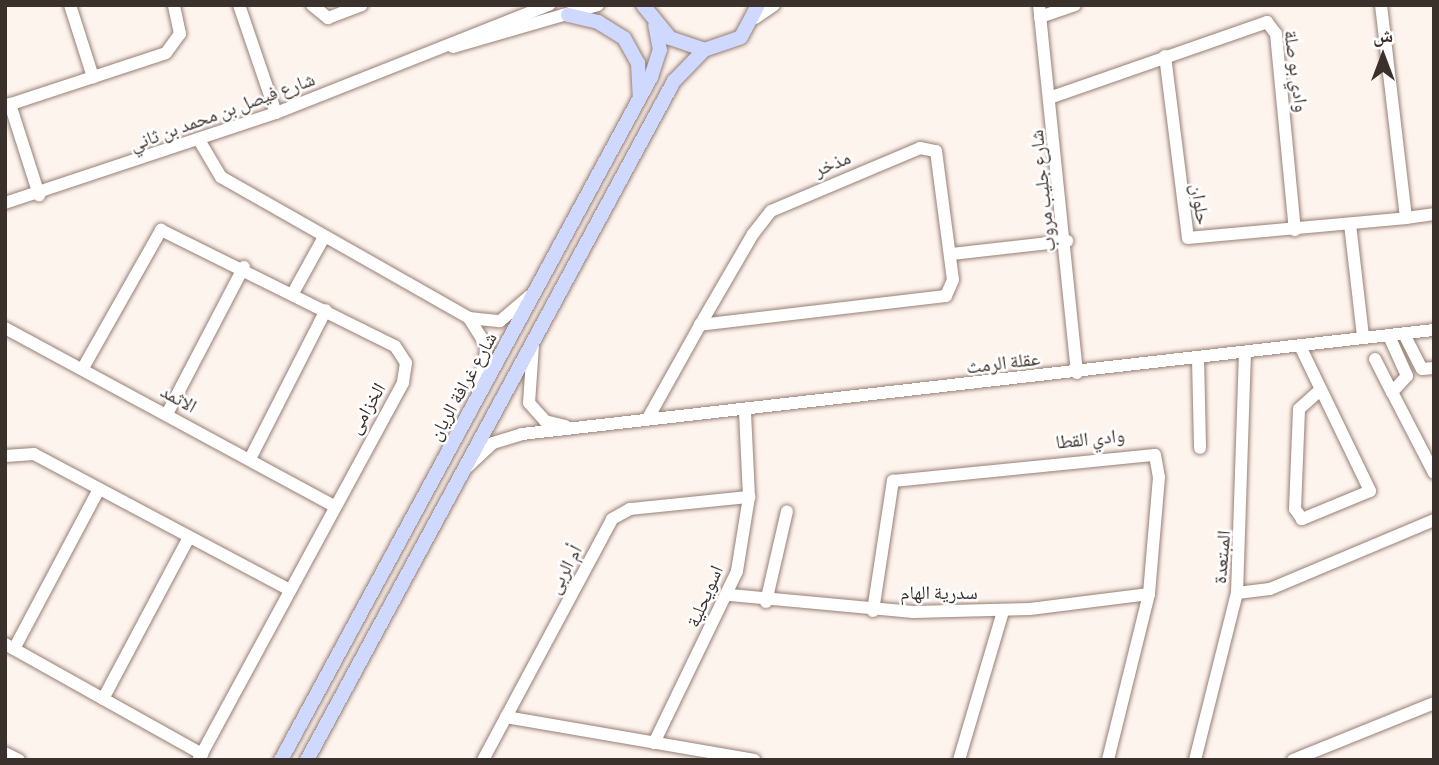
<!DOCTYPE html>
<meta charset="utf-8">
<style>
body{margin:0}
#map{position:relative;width:1439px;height:765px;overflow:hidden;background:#fef4ee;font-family:Commissioner,"Noto Naskh Arabic",sans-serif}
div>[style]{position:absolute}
.roads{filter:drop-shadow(0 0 2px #967f73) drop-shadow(0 0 2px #967f73)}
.minor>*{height:12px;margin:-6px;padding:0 6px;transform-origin:6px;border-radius:6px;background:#fff}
.major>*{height:14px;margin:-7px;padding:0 7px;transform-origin:7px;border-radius:7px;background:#cfd8ff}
span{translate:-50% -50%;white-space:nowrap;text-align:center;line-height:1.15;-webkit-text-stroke:5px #fff;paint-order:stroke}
.street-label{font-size:19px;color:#3a312c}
.frame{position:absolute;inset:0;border:7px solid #3a312c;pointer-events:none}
.north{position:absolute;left:1348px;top:21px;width:70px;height:70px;-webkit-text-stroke:5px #fff;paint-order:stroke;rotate:0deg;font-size:19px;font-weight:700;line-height:28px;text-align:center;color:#3a312c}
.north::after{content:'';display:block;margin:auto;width:24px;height:32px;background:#3a312c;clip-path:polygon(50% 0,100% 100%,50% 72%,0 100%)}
</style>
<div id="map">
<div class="roads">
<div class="minor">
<div style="left:70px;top:5px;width:76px;rotate:72.3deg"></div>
<div style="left:239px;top:5px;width:114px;rotate:71.1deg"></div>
<div style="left:312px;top:5px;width:21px;rotate:39deg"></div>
<div style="left:328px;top:18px;width:36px;rotate:-21deg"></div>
<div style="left:1039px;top:5px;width:370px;rotate:84.1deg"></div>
<div style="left:1381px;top:5px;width:214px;rotate:83.3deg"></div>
<div style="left:1406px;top:218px;width:28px;rotate:-8deg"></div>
<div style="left:1040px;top:17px;width:37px;rotate:-19deg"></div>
<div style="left:755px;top:18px;width:23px;rotate:-34deg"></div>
<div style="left:453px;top:47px;width:151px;rotate:-16.2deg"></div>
<div style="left:1165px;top:56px;width:183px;rotate:82.8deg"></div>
<div style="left:1188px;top:238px;width:219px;rotate:-5.2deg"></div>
<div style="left:1052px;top:97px;width:228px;rotate:-19.2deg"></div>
<div style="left:1267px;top:22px;width:15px;rotate:53deg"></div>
<div style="left:1276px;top:34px;width:197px;rotate:84.5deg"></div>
<div style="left:10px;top:104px;width:96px;rotate:72.3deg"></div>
<div style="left:5px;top:106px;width:169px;rotate:-18.2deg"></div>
<div style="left:166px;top:53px;width:24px;rotate:-54deg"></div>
<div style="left:180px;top:34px;width:30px;rotate:-102deg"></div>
<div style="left:199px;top:140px;width:43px;rotate:59.3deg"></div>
<div style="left:221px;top:177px;width:285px;rotate:29.6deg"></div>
<div style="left:469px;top:318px;width:31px;rotate:6deg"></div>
<div style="left:500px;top:321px;width:39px;rotate:-40deg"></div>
<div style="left:5px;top:203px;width:286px;rotate:-18.4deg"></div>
<div style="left:276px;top:113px;width:294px;rotate:-21.6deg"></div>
<div style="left:1350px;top:224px;width:114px;rotate:83.4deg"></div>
<div style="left:951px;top:254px;width:117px;rotate:-6.4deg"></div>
<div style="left:293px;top:293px;width:64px;rotate:-61deg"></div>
<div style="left:469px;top:318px;width:34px;rotate:58deg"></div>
<div style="left:487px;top:347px;width:45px;rotate:101.6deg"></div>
<div style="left:5px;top:328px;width:372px;rotate:28.4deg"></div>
<div style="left:1404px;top:334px;width:39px;rotate:63deg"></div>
<div style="left:1422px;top:369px;width:12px;rotate:-5deg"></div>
<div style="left:1389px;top:336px;width:44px;rotate:65.8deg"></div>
<div style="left:1407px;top:376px;width:22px;rotate:133deg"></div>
<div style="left:1392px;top:392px;width:91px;rotate:62.6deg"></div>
<div style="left:533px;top:345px;width:58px;rotate:93.9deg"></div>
<div style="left:529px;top:403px;width:24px;rotate:48deg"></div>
<div style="left:545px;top:421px;width:21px;rotate:14deg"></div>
<div style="left:1300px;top:346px;width:161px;rotate:64.2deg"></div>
<div style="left:1370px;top:491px;width:74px;rotate:157.6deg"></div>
<div style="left:1302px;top:519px;width:12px;rotate:-125deg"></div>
<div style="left:1295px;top:509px;width:100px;rotate:-87.7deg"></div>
<div style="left:1299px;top:409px;width:27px;rotate:-42deg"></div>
<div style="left:1198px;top:358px;width:90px;rotate:88.7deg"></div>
<div style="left:1375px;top:359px;width:37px;rotate:63deg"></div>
<div style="left:83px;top:368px;width:159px;rotate:-60.5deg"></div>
<div style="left:161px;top:230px;width:261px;rotate:26.4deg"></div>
<div style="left:395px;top:346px;width:20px;rotate:57deg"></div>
<div style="left:406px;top:363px;width:20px;rotate:99deg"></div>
<div style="left:403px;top:383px;width:429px;rotate:118.5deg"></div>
<div style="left:167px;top:414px;width:166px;rotate:-62.4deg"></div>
<div style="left:647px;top:420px;width:109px;rotate:-60.8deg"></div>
<div style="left:700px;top:325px;width:105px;rotate:-59.8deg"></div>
<div style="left:753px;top:234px;width:29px;rotate:-52deg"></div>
<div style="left:771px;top:211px;width:162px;rotate:-22.9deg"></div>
<div style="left:920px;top:148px;width:16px;rotate:11deg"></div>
<div style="left:936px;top:151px;width:130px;rotate:82.5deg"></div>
<div style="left:953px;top:280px;width:17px;rotate:114deg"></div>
<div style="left:946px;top:296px;width:248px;rotate:173.3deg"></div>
<div style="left:5px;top:456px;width:29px;rotate:-4deg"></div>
<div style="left:34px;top:454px;width:288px;rotate:28deg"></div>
<div style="left:250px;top:459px;width:167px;rotate:-63deg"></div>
<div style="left:465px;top:469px;width:38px;rotate:-43deg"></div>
<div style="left:493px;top:443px;width:30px;rotate:-17deg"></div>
<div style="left:522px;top:434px;width:918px;rotate:-6.51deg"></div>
<div style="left:1237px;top:593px;width:33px;rotate:-7deg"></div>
<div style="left:1270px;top:589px;width:178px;rotate:-22.8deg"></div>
<div style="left:730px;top:595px;width:184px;rotate:5.3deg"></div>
<div style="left:913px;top:612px;width:117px;rotate:-1.5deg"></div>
<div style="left:1030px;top:609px;width:120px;rotate:-7.2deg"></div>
<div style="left:766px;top:602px;width:93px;rotate:-77deg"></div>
<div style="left:873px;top:611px;width:132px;rotate:-81.3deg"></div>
<div style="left:893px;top:481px;width:263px;rotate:-5.7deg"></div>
<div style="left:1155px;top:455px;width:22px;rotate:80deg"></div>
<div style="left:1159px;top:477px;width:117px;rotate:94.9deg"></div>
<div style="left:1149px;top:594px;width:171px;rotate:103.9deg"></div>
<div style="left:5px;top:644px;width:226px;rotate:29.2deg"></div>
<div style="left:14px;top:649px;width:181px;rotate:-62deg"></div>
<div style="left:103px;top:699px;width:183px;rotate:-62deg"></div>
<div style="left:506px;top:717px;width:252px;rotate:9.8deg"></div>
<div style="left:654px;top:743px;width:191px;rotate:-64.2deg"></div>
<div style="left:737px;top:571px;width:75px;rotate:-80.8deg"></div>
<div style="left:749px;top:497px;width:85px;rotate:-92.7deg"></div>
<div style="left:5px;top:753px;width:16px;rotate:27deg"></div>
<div style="left:483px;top:760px;width:273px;rotate:-61.8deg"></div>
<div style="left:612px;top:519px;width:21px;rotate:-29deg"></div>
<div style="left:630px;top:509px;width:120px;rotate:-5.8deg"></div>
<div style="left:959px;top:760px;width:155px;rotate:-73.5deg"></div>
<div style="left:1195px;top:760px;width:172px;rotate:-75.9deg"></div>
<div style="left:1237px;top:593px;width:240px;rotate:-88.1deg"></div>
<div style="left:1293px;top:760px;width:152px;rotate:-22deg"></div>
</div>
<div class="major">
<div style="left:643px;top:5px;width:43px;rotate:50.7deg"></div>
<div style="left:670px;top:38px;width:36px;rotate:19deg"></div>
<div style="left:704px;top:50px;width:39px;rotate:-19deg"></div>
<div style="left:741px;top:37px;width:36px;rotate:-62deg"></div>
<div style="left:568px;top:15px;width:31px;rotate:13deg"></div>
<div style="left:598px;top:22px;width:31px;rotate:32deg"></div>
<div style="left:624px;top:38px;width:29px;rotate:61deg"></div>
<div style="left:638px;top:63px;width:34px;rotate:87deg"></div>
<div style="left:281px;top:760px;width:777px;rotate:-61.55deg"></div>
<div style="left:651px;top:77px;width:28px;rotate:-72deg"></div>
<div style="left:660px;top:50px;width:25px;rotate:-101deg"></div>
<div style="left:307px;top:760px;width:772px;rotate:-61.61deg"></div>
<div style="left:674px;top:81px;width:43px;rotate:-45.9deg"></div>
</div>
</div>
<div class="street-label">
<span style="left:1297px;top:71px;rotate:82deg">وادي بو صلة</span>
<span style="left:222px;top:111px;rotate:-20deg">شارع فيصل بن محمد بن ثاني</span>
<span style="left:832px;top:163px;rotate:-22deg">مذخر</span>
<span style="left:1042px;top:191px;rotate:-96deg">شارع جليب مروب</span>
<span style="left:1201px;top:204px;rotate:81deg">حلوان</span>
<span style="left:1003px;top:362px;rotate:-7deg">عقلة الرمث</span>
<span style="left:462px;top:386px;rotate:-61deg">شارع غرافة الريان</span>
<span style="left:179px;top:398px;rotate:29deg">الاثمد</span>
<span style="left:366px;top:408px;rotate:-60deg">الخزامى</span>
<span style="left:1090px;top:438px;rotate:-6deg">وادي القطا</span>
<span style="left:1221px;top:557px;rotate:-85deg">المبتعدة</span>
<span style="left:564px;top:569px;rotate:-62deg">أم الربى</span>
<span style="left:939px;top:592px">سدرية الهام</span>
<span style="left:704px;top:596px;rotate:-67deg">اسويحلية</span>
</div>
<div class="frame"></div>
<div class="north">ش</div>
</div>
